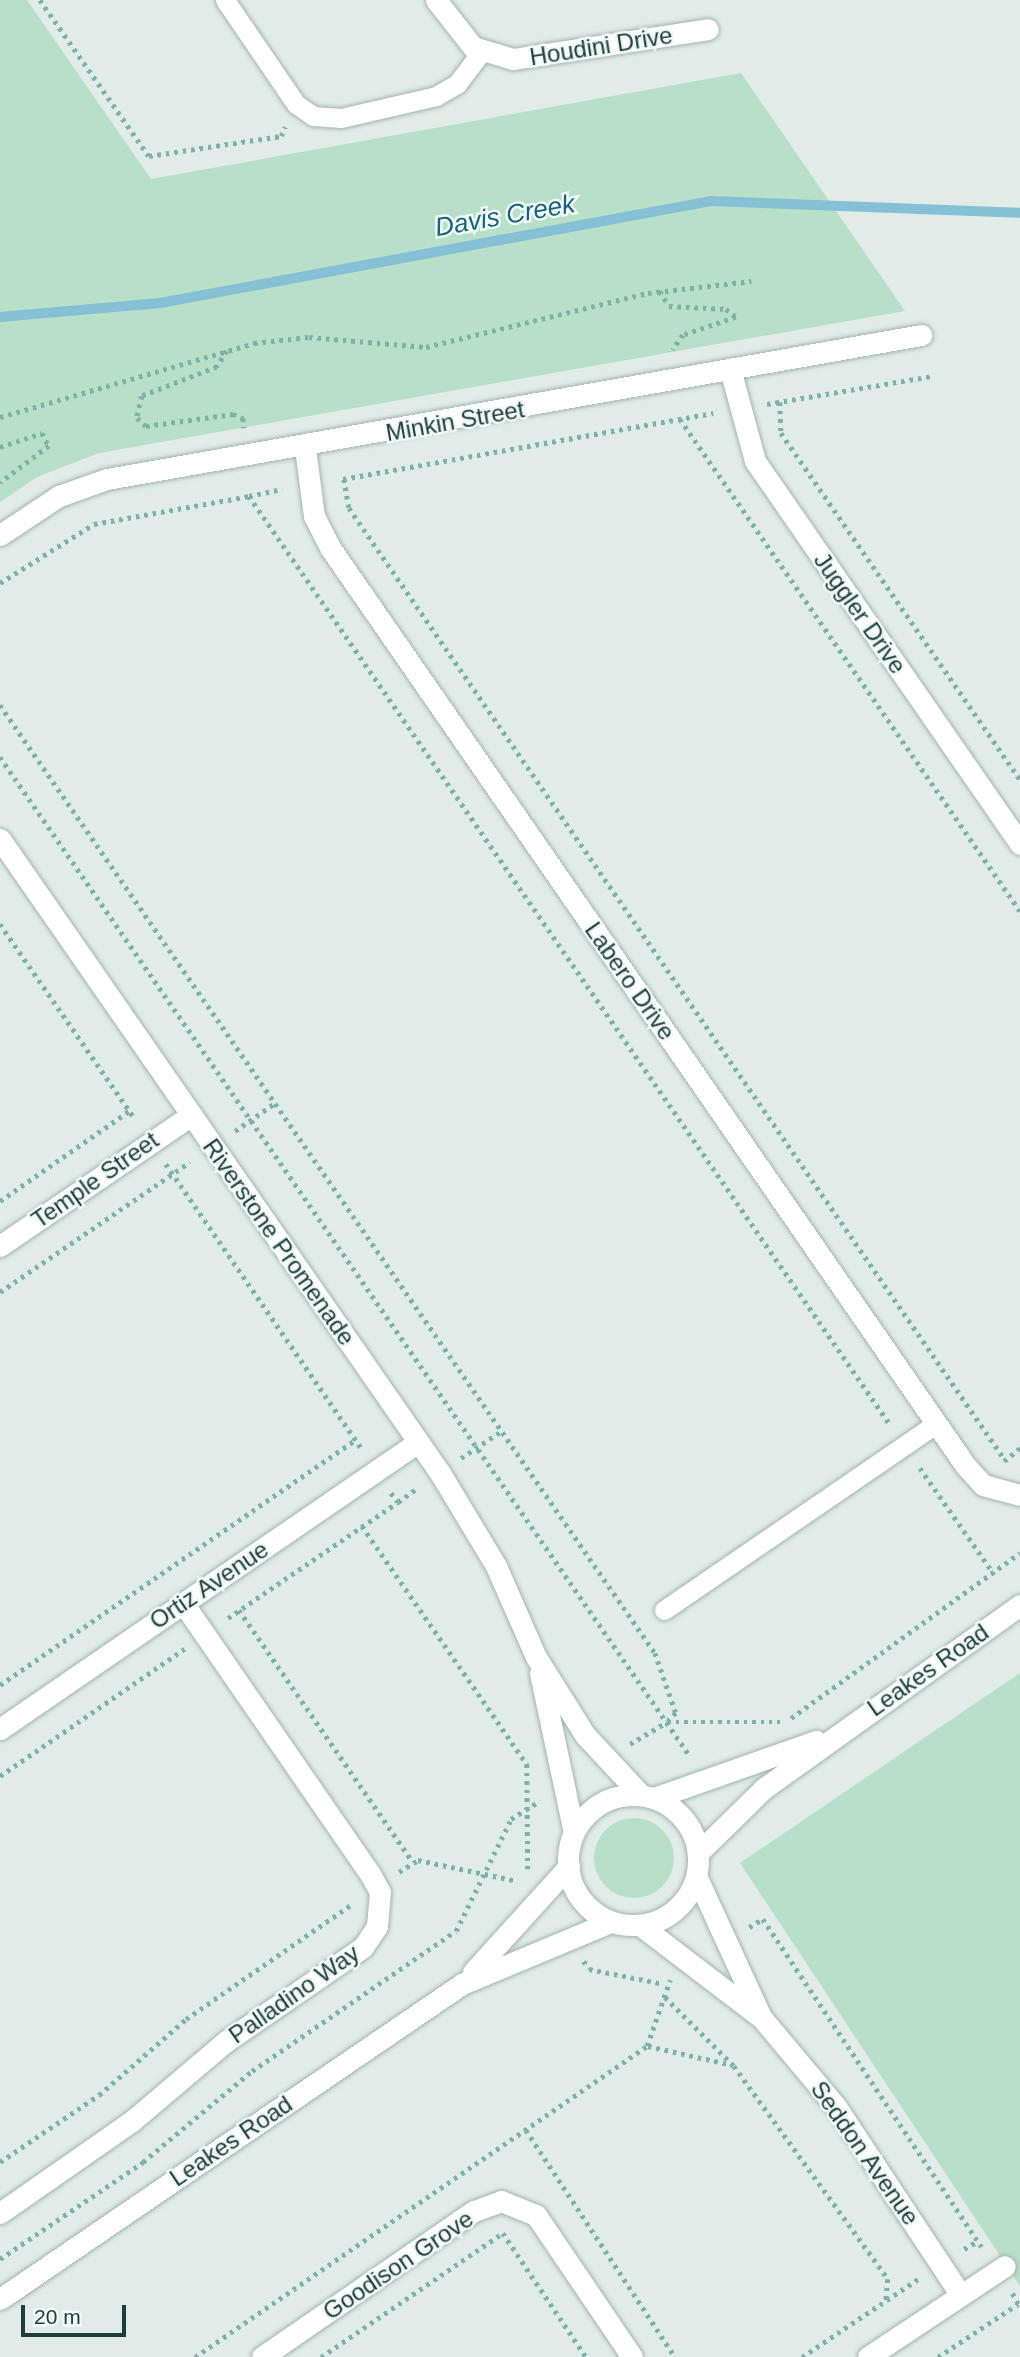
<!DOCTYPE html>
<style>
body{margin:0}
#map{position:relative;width:1020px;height:2357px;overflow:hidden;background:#e1ece8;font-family:Helvetica,sans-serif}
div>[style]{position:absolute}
.green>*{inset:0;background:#b8dfc7}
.round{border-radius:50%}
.stream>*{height:10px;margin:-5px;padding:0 5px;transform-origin:5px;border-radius:5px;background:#85c0d5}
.path>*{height:4.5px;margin-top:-2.25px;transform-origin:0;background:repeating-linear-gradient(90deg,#7fb2a7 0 3.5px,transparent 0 8.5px)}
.roads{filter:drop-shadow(0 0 2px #a3b4b0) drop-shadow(0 0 2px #a3b4b0)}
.lane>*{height:19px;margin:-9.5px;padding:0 9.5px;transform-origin:9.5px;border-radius:9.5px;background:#fff}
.street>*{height:21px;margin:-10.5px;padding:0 10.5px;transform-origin:10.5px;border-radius:10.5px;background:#fff}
.secondary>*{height:21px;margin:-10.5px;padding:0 10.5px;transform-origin:10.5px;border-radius:10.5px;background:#fff}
.secondary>.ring{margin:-10.5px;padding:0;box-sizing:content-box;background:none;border:21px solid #fff;border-radius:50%}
span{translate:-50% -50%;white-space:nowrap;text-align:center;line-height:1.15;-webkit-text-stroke:5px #f1f9f6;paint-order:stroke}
.street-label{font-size:24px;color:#203e39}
.water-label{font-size:26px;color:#17627d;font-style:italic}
.scale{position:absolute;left:21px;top:2305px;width:105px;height:32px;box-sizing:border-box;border:4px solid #203e39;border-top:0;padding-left:9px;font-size:21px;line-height:24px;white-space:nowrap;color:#203e39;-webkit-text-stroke:5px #f1f9f6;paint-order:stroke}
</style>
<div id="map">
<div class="green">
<div style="clip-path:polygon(0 0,27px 0,151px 179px,741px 73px,905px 311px,99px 453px,37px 477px,0 502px)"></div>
<div style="clip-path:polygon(1020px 1673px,1020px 2286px,740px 1863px)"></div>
<div class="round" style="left:594px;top:1818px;width:80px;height:80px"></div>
</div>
<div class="stream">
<div style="left:0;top:317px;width:161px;rotate:-5deg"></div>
<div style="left:160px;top:303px;width:560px;rotate:-10.49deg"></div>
<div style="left:711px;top:201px;width:309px;rotate:2.2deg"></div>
</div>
<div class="path">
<div style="left:40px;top:0;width:190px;rotate:55.1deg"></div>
<div style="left:149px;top:156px;width:134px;rotate:-8.6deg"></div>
<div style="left:281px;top:136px;width:10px;rotate:-66deg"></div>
<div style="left:660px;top:291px;width:17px;rotate:59deg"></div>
<div style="left:669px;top:306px;width:57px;rotate:3deg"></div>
<div style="left:726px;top:309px;width:13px;rotate:39deg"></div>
<div style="left:736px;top:317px;width:56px;rotate:161.2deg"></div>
<div style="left:683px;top:335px;width:18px;rotate:124deg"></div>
<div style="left:227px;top:351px;width:19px;rotate:122deg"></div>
<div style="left:217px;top:367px;width:80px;rotate:158.9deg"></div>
<div style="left:142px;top:396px;width:23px;rotate:103deg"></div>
<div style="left:137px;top:418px;width:12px;rotate:42deg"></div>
<div style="left:146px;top:426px;width:88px;rotate:-7.9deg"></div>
<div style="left:233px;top:414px;width:11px;rotate:22deg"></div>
<div style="left:243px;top:418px;width:10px;rotate:84deg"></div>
<div style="left:780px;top:402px;width:31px;rotate:88deg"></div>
<div style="left:781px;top:433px;width:421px;rotate:55.4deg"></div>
<div style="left:767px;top:404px;width:167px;rotate:-9.6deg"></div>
<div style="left:0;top:417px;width:265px;rotate:-16.2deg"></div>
<div style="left:254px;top:343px;width:55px;rotate:-6.2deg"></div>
<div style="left:309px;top:337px;width:117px;rotate:4.9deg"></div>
<div style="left:426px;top:347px;width:228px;rotate:-13.7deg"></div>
<div style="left:648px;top:293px;width:104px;rotate:-6.6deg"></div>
<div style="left:680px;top:419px;width:598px;rotate:55.35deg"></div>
<div style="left:0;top:447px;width:44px;rotate:-18.4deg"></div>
<div style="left:42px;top:433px;width:15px;rotate:62deg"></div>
<div style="left:49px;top:446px;width:61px;rotate:142.9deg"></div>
<div style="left:343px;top:479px;width:376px;rotate:-10.1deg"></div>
<div style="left:344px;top:479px;width:29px;rotate:80deg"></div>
<div style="left:349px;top:508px;width:1156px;rotate:55.43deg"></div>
<div style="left:249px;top:496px;width:34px;rotate:-12deg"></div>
<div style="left:0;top:583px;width:111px;rotate:-32.1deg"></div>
<div style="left:94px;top:524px;width:158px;rotate:-10.2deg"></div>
<div style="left:249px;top:496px;width:1126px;rotate:55.38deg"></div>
<div style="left:0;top:705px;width:1152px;rotate:55.36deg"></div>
<div style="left:655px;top:1653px;width:64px;rotate:70.7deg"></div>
<div style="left:676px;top:1713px;width:11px;rotate:135deg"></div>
<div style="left:0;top:757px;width:1214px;rotate:55.37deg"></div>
<div style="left:0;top:924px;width:237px;rotate:55.3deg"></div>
<div style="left:235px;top:1131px;width:49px;rotate:-35deg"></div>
<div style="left:166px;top:1164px;width:345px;rotate:55.5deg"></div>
<div style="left:0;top:1201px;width:157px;rotate:-34.9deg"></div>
<div style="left:0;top:1292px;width:230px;rotate:-34.4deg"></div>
<div style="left:461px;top:1458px;width:50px;rotate:-33.7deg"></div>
<div style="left:1004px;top:1461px;width:21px;rotate:-39deg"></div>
<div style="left:920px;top:1468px;width:129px;rotate:55.1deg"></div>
<div style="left:391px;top:1493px;width:11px;rotate:52deg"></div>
<div style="left:398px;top:1502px;width:22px;rotate:-36deg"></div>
<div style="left:362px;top:1526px;width:290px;rotate:55.3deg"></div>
<div style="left:527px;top:1764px;width:105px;rotate:89.5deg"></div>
<div style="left:239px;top:1610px;width:306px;rotate:55.4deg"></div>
<div style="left:228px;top:1618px;width:206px;rotate:-34.3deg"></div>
<div style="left:0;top:1685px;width:433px;rotate:-34.6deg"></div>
<div style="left:791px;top:1718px;width:282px;rotate:-35.8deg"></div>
<div style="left:630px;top:1744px;width:43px;rotate:-30.7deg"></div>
<div style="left:667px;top:1722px;width:113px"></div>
<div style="left:0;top:1776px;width:224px;rotate:-34.6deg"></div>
<div style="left:399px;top:1872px;width:22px;rotate:-32deg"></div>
<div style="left:418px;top:1860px;width:102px;rotate:11.9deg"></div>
<div style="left:749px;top:1927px;width:16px;rotate:-30deg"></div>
<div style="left:763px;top:1919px;width:394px;rotate:56.3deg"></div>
<div style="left:584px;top:1961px;width:9px;rotate:58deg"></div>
<div style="left:589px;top:1969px;width:76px;rotate:11.3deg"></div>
<div style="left:665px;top:1997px;width:98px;rotate:45deg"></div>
<div style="left:734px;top:2066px;width:263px;rotate:54.1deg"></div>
<div style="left:888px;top:2279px;width:22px;rotate:95deg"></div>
<div style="left:648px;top:2046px;width:86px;rotate:12.7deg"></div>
<div style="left:526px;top:2130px;width:272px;rotate:56.7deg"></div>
<div style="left:0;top:2162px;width:120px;rotate:-34.1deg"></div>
<div style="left:99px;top:2095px;width:116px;rotate:-41.1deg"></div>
<div style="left:186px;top:2019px;width:202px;rotate:-34.7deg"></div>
<div style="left:964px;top:2249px;width:16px;rotate:-30deg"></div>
<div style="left:0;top:2259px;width:173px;rotate:-34.1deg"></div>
<div style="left:143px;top:2162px;width:142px;rotate:-39.9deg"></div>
<div style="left:252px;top:2071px;width:247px;rotate:-34.5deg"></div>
<div style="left:456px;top:1931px;width:125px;rotate:-63.8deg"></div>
<div style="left:511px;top:1819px;width:34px;rotate:-32deg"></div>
<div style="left:195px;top:2357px;width:549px;rotate:-34.53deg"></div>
<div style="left:647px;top:2046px;width:70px;rotate:-70.8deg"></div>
<div style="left:321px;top:2357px;width:220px;rotate:-34.3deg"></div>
<div style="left:503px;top:2233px;width:149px;rotate:56.2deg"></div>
<div style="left:802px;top:2357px;width:140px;rotate:-33.9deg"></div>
<div style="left:938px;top:2357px;width:96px;rotate:-33.5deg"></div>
<div style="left:1018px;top:2304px;width:13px;rotate:-119deg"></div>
</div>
<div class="roads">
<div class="lane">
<div style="left:225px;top:0;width:126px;rotate:55.7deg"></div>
<div style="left:296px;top:104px;width:21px;rotate:35deg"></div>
<div style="left:313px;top:116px;width:28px;rotate:4deg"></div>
<div style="left:341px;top:118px;width:98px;rotate:-13deg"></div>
<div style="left:436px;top:96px;width:24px;rotate:-30deg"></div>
<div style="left:457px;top:84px;width:41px;rotate:-52.9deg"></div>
<div style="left:664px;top:1610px;width:330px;rotate:-34.4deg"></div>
</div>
<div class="street">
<div style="left:436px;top:0;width:60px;rotate:51.8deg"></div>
<div style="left:473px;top:47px;width:42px;rotate:16.7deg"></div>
<div style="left:513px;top:59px;width:197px;rotate:-8.7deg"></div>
<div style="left:730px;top:369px;width:95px;rotate:74.8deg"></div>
<div style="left:755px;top:461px;width:466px;rotate:55.3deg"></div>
<div style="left:305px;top:448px;width:69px;rotate:82.5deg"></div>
<div style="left:314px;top:516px;width:37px;rotate:63deg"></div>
<div style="left:331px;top:549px;width:1114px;rotate:55.31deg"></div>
<div style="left:965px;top:1465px;width:27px;rotate:48deg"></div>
<div style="left:983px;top:1485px;width:38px;rotate:15deg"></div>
<div style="left:0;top:535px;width:71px;rotate:-33.5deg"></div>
<div style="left:59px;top:496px;width:51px;rotate:-19.5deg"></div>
<div style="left:107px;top:479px;width:827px;rotate:-10.03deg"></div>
<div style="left:0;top:1246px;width:232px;rotate:-34.4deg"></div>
<div style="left:0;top:1729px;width:507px;rotate:-34.47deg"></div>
<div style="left:654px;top:1798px;width:172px;rotate:-19.4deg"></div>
<div style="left:699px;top:1852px;width:90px;rotate:-44.5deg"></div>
<div style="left:763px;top:1789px;width:316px;rotate:-35.6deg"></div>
<div style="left:698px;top:1880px;width:151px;rotate:65.3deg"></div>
<div style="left:761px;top:2017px;width:119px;rotate:50.1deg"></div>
<div style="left:837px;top:2108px;width:224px;rotate:56.5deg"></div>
<div style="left:640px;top:1925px;width:150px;rotate:37.4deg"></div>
<div style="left:0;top:2213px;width:161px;rotate:-34.9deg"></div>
<div style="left:132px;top:2121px;width:122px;rotate:-40.3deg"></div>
<div style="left:225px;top:2042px;width:168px;rotate:-34.5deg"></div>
<div style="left:363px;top:1947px;width:25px;rotate:-56deg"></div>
<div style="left:377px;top:1926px;width:34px;rotate:-85deg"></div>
<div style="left:380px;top:1892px;width:21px;rotate:-119deg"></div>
<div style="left:370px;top:1874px;width:329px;rotate:-124.6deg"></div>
<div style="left:262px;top:2357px;width:257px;rotate:-34.6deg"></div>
<div style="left:474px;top:2211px;width:29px;rotate:-20deg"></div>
<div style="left:501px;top:2201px;width:38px;rotate:22deg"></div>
<div style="left:536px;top:2215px;width:171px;rotate:55.9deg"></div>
<div style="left:868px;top:2357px;width:164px;rotate:-33.6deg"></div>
</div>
<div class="secondary">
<div style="left:0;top:839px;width:772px;rotate:55.24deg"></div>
<div style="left:440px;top:1473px;width:109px;rotate:58.9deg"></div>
<div style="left:496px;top:1566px;width:99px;rotate:66.3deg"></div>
<div style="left:536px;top:1657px;width:92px;rotate:57.9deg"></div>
<div style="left:585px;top:1735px;width:81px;rotate:47deg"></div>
<div style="left:540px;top:1673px;width:158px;rotate:78deg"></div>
<div class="ring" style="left:568px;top:1795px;width:109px;height:109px"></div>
<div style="left:473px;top:1972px;width:143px;rotate:-47.8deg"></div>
<div style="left:0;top:2299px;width:559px;rotate:-34.29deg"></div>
<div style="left:462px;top:1984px;width:160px;rotate:-22.7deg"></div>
</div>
</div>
<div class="street-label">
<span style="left:601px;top:46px;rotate:-9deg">Houdini Drive</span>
<span style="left:455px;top:421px;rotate:-10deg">Minkin Street</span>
<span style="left:860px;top:613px;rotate:55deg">Juggler Drive</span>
<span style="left:630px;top:981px;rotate:55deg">Labero Drive</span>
<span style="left:95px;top:1180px;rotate:-35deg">Temple Street</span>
<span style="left:279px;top:1242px;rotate:55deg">Riverstone Promenade</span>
<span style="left:209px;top:1585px;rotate:-34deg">Ortiz Avenue</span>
<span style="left:928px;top:1670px;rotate:-35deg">Leakes Road</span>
<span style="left:294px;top:1994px;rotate:-35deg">Palladino Way</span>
<span style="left:231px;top:2141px;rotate:-34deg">Leakes Road</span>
<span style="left:865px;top:2153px;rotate:55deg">Seddon Avenue</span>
<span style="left:398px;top:2265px;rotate:-34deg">Goodison Grove</span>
</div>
<div class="water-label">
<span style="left:505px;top:216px;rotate:-10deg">Davis Creek</span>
</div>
<div class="scale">20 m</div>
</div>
